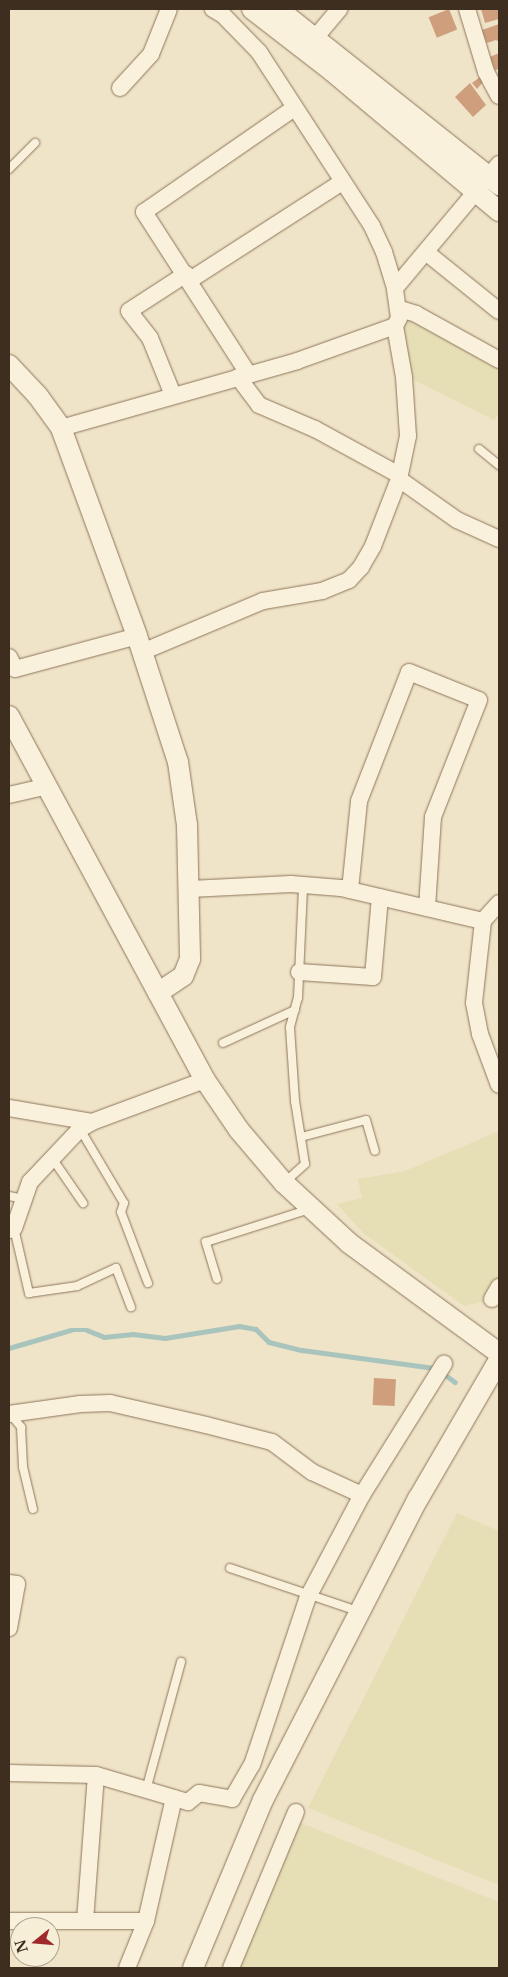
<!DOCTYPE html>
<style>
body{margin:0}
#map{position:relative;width:508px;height:1977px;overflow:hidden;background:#f0e4c8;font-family:"Libre Baskerville",serif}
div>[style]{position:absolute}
.farmland>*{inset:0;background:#e6deb5}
.stream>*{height:4.5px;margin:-2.25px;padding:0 2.25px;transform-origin:2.25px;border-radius:2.25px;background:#a9c4bc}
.building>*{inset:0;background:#cf9f7d;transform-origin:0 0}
.roads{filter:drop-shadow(0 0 1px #8d765c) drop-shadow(0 0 1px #8d765c)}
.service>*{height:8px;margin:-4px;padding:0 4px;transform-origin:4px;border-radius:4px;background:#faf1dc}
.minor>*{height:16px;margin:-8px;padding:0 8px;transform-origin:8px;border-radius:8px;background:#faf1dc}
.tertiary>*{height:20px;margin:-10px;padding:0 10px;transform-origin:10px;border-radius:10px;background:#faf1dc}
span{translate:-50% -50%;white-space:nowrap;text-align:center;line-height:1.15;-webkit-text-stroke:4.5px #f7eed8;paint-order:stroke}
.frame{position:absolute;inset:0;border:10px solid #3d2e20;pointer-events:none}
.north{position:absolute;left:10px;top:1917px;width:50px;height:50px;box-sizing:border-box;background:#f7eed8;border:1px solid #ada18e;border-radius:50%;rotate:253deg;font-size:14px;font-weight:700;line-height:20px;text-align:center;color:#3d2e20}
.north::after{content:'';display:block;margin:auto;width:18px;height:22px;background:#9e2a2b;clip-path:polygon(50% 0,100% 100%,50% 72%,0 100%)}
</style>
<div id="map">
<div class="farmland">
<div style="clip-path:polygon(409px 319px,499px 365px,499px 413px,494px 420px,408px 377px,400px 327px)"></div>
<div style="clip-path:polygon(499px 1131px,499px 1280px,486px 1301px,464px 1306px,363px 1233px,337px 1204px,362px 1198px,358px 1179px,405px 1171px)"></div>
<div style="clip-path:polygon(457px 1513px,499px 1531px,499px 1885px,308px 1808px)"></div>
<div style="clip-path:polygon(301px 1823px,499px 1902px,499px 1968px,238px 1968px,295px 1828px)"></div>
</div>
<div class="stream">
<div style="left:9px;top:1348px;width:65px;rotate:-16.2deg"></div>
<div style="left:71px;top:1330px;width:16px"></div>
<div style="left:87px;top:1330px;width:18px;rotate:22deg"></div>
<div style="left:104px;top:1337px;width:29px;rotate:-6deg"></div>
<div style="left:133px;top:1334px;width:32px;rotate:7deg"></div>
<div style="left:165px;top:1338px;width:75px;rotate:-9.2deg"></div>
<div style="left:239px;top:1326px;width:17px;rotate:10deg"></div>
<div style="left:256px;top:1329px;width:18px;rotate:45deg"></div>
<div style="left:269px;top:1342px;width:34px;rotate:14deg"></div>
<div style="left:302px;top:1350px;width:135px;rotate:7.7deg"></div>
<div style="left:443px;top:1373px;width:15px;rotate:37deg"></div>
</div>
<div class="building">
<div style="left:449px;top:9px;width:22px;height:22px;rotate:68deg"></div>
<div style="clip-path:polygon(481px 9px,499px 9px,499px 19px,485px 23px)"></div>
<div style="clip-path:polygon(499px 24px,499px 42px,496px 40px,487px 43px,482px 30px)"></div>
<div style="clip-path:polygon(499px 53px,499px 69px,495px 70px,490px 57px)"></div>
<div style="clip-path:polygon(480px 77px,483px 82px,477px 89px,472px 83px)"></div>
<div style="clip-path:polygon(470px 83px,486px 105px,473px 117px,455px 97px)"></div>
<div style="left:374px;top:1378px;width:22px;height:27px;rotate:3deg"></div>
</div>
<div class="roads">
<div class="service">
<div style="left:9px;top:169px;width:37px;rotate:-45deg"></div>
<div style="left:479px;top:449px;width:26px;rotate:39deg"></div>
<div style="left:223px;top:1043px;width:79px;rotate:-24.6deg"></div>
<div style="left:80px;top:1129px;width:86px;rotate:59.3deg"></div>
<div style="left:124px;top:1203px;width:9px;rotate:108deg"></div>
<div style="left:121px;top:1212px;width:76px;rotate:69.2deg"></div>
<div style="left:301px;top:1137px;width:67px;rotate:-14.7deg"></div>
<div style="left:366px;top:1120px;width:32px;rotate:74deg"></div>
<div style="left:52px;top:1158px;width:55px;rotate:55.4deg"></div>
<div style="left:285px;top:1182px;width:27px;rotate:-42deg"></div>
<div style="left:305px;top:1164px;width:64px;rotate:-99deg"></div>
<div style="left:295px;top:1101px;width:74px;rotate:-93.9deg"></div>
<div style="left:290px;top:1027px;width:30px;rotate:-75deg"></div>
<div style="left:298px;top:998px;width:111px;rotate:-87.4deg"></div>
<div style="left:9px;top:1196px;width:15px;rotate:11deg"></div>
<div style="left:14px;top:1228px;width:67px;rotate:77deg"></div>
<div style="left:29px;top:1293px;width:49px;rotate:-8.3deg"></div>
<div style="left:77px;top:1286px;width:43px;rotate:-24.8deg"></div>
<div style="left:116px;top:1268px;width:42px;rotate:69deg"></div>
<div style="left:217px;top:1279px;width:39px;rotate:-107deg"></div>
<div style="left:206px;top:1242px;width:109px;rotate:-17.6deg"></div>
<div style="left:11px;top:1415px;width:16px;rotate:50deg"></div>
<div style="left:21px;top:1427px;width:40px;rotate:87.1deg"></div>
<div style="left:23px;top:1467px;width:43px;rotate:76.6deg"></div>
<div style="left:230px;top:1568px;width:135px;rotate:18.6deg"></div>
<div style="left:146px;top:1790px;width:133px;rotate:-74.7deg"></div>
</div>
<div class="minor">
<div style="left:467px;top:9px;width:66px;rotate:73.2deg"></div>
<div style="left:486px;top:72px;width:27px;rotate:62deg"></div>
<div style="left:315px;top:38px;width:38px;rotate:-50deg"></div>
<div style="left:120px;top:88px;width:46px;rotate:-47.6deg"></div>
<div style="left:151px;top:54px;width:48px;rotate:-68.2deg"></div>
<div style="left:427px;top:253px;width:92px;rotate:38.9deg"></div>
<div style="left:190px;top:280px;width:181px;rotate:-32.8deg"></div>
<div style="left:395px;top:288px;width:162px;rotate:-50deg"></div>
<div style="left:400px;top:309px;width:17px;rotate:17deg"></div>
<div style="left:416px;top:314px;width:95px;rotate:29deg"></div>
<div style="left:249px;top:375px;width:194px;rotate:-122.8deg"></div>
<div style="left:144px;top:212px;width:183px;rotate:-34.7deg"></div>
<div style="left:238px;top:377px;width:35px;rotate:53deg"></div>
<div style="left:259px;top:405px;width:61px;rotate:23.2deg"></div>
<div style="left:315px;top:429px;width:96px;rotate:28.7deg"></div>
<div style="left:173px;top:395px;width:61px;rotate:-112deg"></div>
<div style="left:150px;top:338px;width:34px;rotate:-128deg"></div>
<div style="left:129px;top:311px;width:68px;rotate:-33deg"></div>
<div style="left:61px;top:428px;width:245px;rotate:-15.8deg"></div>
<div style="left:297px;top:361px;width:104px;rotate:-19.7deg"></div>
<div style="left:395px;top:326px;width:9px;rotate:-63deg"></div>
<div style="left:399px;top:318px;width:30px;rotate:-98deg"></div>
<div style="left:395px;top:288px;width:38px;rotate:-107deg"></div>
<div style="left:384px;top:252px;width:29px;rotate:-115deg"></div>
<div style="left:372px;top:226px;width:207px;rotate:-123deg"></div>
<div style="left:259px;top:52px;width:52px;rotate:-134.2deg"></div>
<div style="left:223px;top:15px;width:12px;rotate:-149deg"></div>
<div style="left:399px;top:479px;width:71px;rotate:35.3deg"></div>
<div style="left:457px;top:520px;width:46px;rotate:24.3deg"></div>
<div style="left:142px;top:652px;width:131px;rotate:-22.9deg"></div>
<div style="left:263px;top:601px;width:60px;rotate:-9.6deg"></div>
<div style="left:322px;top:591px;width:29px;rotate:-22deg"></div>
<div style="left:349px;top:580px;width:18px;rotate:-47deg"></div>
<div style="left:361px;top:567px;width:24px;rotate:-60deg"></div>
<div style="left:373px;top:546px;width:72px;rotate:-68.8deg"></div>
<div style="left:399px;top:479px;width:44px;rotate:-78.2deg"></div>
<div style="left:408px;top:436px;width:59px;rotate:-93.9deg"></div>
<div style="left:404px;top:377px;width:52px;rotate:-100deg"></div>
<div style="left:9px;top:657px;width:13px;rotate:63deg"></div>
<div style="left:15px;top:669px;width:126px;rotate:-15.1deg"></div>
<div style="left:9px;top:795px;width:39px;rotate:-13deg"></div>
<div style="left:190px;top:889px;width:101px;rotate:-2.8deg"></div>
<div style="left:291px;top:884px;width:50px;rotate:4.6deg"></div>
<div style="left:341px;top:888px;width:146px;rotate:13.1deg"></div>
<div style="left:350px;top:890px;width:89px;rotate:-84.2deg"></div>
<div style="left:359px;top:801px;width:138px;rotate:-68.8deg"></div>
<div style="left:409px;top:672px;width:75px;rotate:21.8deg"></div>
<div style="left:479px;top:700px;width:126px;rotate:111.5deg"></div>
<div style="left:433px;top:817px;width:91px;rotate:93.8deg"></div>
<div style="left:499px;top:903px;width:24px;rotate:132deg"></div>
<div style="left:483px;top:921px;width:82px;rotate:96.3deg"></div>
<div style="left:474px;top:1003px;width:32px;rotate:79deg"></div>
<div style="left:480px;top:1034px;width:54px;rotate:69.6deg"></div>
<div style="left:299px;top:972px;width:74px;rotate:3.9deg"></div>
<div style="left:373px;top:977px;width:80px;rotate:-85deg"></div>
<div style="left:9px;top:1108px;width:84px;rotate:9.6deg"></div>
<div style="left:92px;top:1122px;width:121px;rotate:-20.4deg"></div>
<div style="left:9px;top:1230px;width:5px;rotate:-22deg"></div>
<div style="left:14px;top:1228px;width:49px;rotate:-70.8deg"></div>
<div style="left:30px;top:1182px;width:73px;rotate:-46.7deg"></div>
<div style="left:80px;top:1129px;width:14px;rotate:-30deg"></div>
<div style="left:492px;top:1299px;width:14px;rotate:-60deg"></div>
<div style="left:9px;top:1414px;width:72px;rotate:-8deg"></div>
<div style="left:80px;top:1404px;width:30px;rotate:-2deg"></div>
<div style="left:110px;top:1403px;width:98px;rotate:12.9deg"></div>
<div style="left:206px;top:1425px;width:68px;rotate:14.4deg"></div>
<div style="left:272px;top:1442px;width:50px;rotate:36.9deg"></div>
<div style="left:312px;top:1472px;width:55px;rotate:24.7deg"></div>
<div style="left:9px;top:1583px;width:8px;rotate:7deg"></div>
<div style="left:17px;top:1584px;width:45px;rotate:100.3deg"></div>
<div style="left:9px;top:1773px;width:87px;rotate:1.3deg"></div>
<div style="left:96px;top:1775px;width:96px;rotate:16.4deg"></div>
<div style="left:188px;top:1802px;width:14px;rotate:-39deg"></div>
<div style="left:199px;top:1793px;width:34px;rotate:10deg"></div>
<div style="left:232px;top:1799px;width:39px;rotate:-60deg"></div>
<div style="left:252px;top:1765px;width:177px;rotate:-71.6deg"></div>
<div style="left:308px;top:1597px;width:115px;rotate:-62.1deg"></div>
<div style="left:362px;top:1495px;width:155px;rotate:-58deg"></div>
<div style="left:9px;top:1921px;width:137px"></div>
<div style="left:85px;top:1921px;width:146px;rotate:-85.7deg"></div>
<div style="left:127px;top:1968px;width:51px;rotate:-68deg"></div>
<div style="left:146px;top:1921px;width:126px;rotate:-77.2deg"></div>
<div style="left:231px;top:1968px;width:169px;rotate:-67.4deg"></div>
</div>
<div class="tertiary">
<div style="left:252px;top:9px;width:101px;rotate:37.8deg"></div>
<div style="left:332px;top:71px;width:218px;rotate:40deg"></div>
<div style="left:278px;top:9px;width:283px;rotate:38.5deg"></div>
<div style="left:9px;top:365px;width:42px;rotate:46.9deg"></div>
<div style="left:38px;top:396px;width:39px;rotate:54deg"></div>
<div style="left:61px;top:428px;width:221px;rotate:69.9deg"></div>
<div style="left:137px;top:636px;width:133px;rotate:72deg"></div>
<div style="left:178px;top:762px;width:64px;rotate:81.9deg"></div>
<div style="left:187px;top:825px;width:134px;rotate:88.7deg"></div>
<div style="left:190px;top:959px;width:18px;rotate:112deg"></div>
<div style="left:183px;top:976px;width:30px;rotate:146deg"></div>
<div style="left:9px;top:716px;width:413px;rotate:61.7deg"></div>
<div style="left:205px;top:1080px;width:60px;rotate:55.8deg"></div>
<div style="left:239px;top:1130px;width:70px;rotate:49.7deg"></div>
<div style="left:284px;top:1183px;width:88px;rotate:42.7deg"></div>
<div style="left:349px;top:1243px;width:186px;rotate:36.3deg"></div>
<div style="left:193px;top:1968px;width:182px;rotate:-67.4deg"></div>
<div style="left:263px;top:1800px;width:339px;rotate:-62.8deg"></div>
<div style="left:418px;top:1499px;width:161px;rotate:-59.8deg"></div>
</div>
</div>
<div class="frame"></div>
<div class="north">N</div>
</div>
